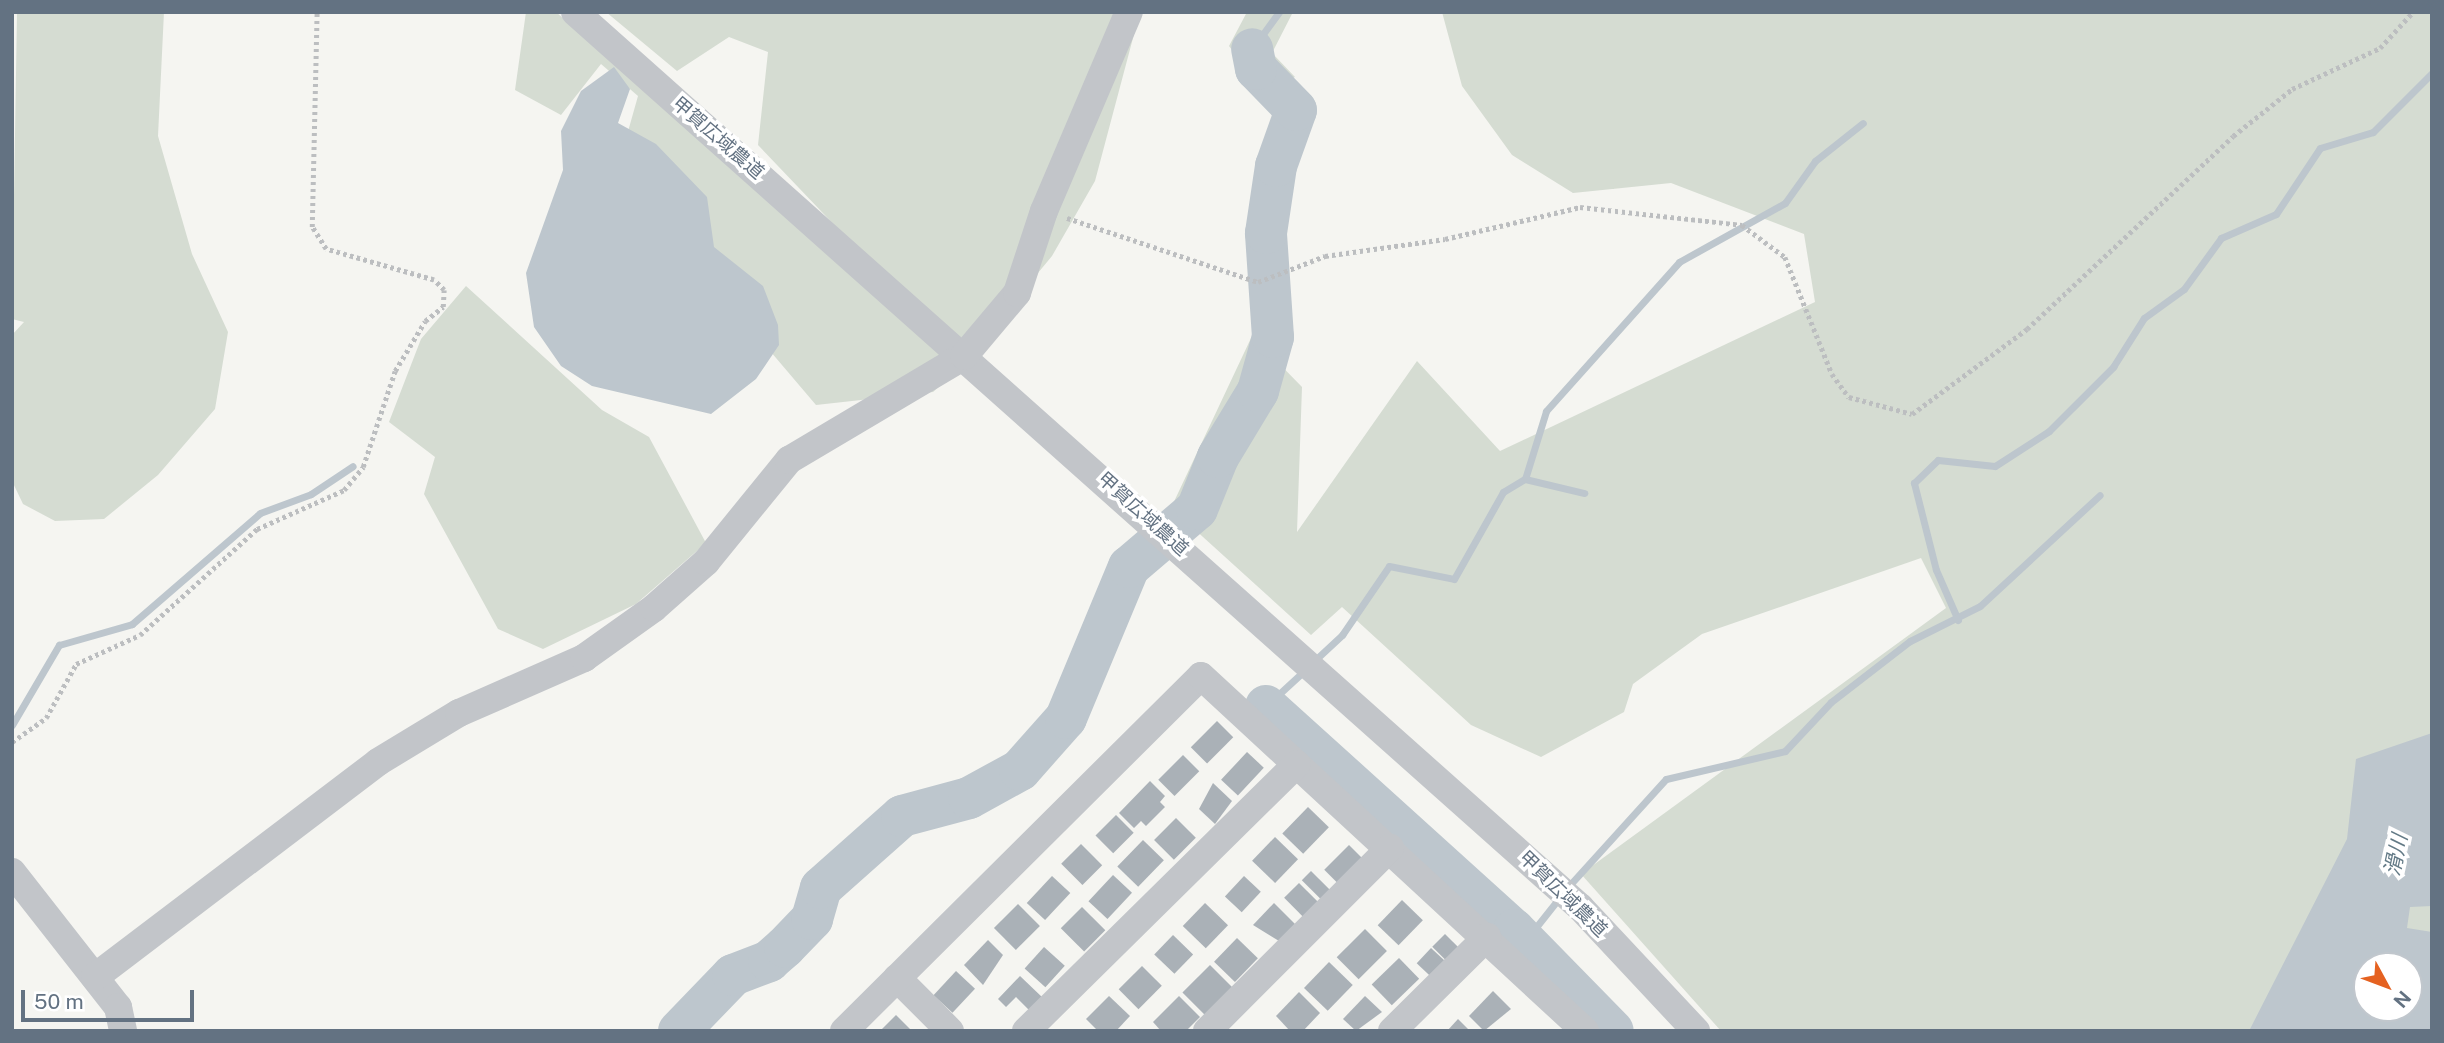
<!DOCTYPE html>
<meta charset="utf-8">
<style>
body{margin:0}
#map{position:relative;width:2444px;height:1043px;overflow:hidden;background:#f5f5f1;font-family:"Public Sans","Noto Sans JP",sans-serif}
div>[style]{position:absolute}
.green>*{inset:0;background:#d5dcd2}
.water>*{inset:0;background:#bdc6cd}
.stream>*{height:7px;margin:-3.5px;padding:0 3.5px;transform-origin:3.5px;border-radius:3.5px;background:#bdc6cd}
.river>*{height:42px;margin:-21px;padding:0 21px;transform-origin:21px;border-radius:21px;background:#bdc6cd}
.building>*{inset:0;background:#aab1b7;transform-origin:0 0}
.path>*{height:4.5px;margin-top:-2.25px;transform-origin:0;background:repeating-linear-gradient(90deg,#bcbec0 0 3.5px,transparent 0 7px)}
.minor>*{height:28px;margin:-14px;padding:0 14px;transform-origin:14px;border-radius:14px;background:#c2c5c9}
span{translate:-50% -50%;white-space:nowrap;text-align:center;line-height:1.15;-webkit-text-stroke:7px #fff;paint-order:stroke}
.street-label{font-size:19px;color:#637282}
.water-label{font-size:21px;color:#637a86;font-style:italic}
.frame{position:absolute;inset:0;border:14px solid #637282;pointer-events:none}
.north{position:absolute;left:2353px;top:952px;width:70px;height:70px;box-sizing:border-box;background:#fff;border:2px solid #c1c7cd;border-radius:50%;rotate:131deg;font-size:19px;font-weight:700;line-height:28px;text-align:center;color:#637282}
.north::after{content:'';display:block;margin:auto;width:24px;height:32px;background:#e56221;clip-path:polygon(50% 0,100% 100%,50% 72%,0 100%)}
.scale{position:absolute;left:21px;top:990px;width:173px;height:32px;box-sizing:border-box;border:4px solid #637282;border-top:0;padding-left:9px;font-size:21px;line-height:24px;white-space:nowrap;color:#637282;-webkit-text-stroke:5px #fff;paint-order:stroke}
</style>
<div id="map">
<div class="green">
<div style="clip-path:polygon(17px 12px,164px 12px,158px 136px,192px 254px,228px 332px,215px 409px,158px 475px,104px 519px,55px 521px,23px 504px,12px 481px,12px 335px,24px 322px,12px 319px)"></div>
<div style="clip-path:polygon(526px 12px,556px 12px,726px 163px,840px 231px,758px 145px,768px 52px,729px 37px,677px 71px,606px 12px,1131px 12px,1137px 23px,1095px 181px,1052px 256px,956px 372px,933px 392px,816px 405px,759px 338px,627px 135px,638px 96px,601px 64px,561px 115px,515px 90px)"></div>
<div style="clip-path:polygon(1247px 12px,1293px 12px,1272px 53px,1295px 77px,1264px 92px,1229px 46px)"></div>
<div style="clip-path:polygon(evenodd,1442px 12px,2432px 12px,2432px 1031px,1721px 1031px,1581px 874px,1946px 608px,1921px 558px,1702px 634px,1633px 684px,1624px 712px,1541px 757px,1471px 725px,1342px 607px,1311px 635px,1171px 508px,1252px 336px,1302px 387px,1297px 532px,1417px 361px,1500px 451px,1815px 302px,1804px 234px,1671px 183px,1573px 193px,1512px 155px,1462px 86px,1442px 12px,2367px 966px,2409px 966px,2409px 1008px,2367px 1008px,2367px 966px)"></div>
<div style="clip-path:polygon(466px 286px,602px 410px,649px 437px,706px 543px,636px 604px,543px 649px,498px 629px,424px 494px,435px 457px,389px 422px,421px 339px)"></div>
</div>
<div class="water">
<div style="clip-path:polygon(614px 67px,630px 89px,618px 123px,656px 144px,707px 197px,714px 247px,763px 286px,778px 325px,779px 345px,756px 379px,711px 414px,592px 386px,561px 366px,534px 327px,526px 273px,563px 170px,561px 131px,581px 91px)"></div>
<div style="clip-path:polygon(evenodd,2432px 733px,2432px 906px,2410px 907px,2407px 928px,2432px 932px,2432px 1031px,2249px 1031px,2347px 839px,2356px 759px,2432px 733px,2367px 966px,2409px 966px,2409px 1008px,2367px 1008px,2367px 966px)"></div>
</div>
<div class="stream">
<div style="left:1252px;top:49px;width:46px;rotate:-53.9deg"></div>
<div style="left:1525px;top:479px;width:61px;rotate:13.3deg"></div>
<div style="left:1958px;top:620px;width:55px;rotate:-113.7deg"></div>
<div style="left:1936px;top:570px;width:90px;rotate:-104.2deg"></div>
<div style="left:1914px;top:483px;width:33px;rotate:-44deg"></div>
<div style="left:1938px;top:460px;width:57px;rotate:6deg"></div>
<div style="left:1995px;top:466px;width:64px;rotate:-32.9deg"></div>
<div style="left:2049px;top:431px;width:91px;rotate:-45deg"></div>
<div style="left:2113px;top:367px;width:58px;rotate:-57.7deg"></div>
<div style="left:2144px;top:318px;width:49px;rotate:-35.9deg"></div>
<div style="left:2184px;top:289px;width:63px;rotate:-54deg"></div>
<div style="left:2221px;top:238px;width:60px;rotate:-23.6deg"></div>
<div style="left:2276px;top:214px;width:79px;rotate:-56.3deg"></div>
<div style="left:2320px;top:148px;width:55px;rotate:-16.8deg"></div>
<div style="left:2373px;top:132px;width:83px;rotate:-45deg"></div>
<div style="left:1313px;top:662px;width:40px;rotate:-43deg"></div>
<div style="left:1342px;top:635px;width:83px;rotate:-55.7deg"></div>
<div style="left:1389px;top:566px;width:66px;rotate:11.3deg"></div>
<div style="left:1454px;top:579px;width:100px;rotate:-60.6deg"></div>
<div style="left:1503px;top:492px;width:26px;rotate:-31deg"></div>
<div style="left:1525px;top:479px;width:71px;rotate:-72.8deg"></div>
<div style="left:1546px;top:411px;width:200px;rotate:-48.2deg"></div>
<div style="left:1679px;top:262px;width:121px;rotate:-29.1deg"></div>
<div style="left:1785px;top:203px;width:52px;rotate:-54.5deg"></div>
<div style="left:1815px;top:161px;width:61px;rotate:-38.4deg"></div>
<div style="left:1266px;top:706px;width:53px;rotate:-42.7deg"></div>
<div style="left:12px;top:725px;width:93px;rotate:-59.6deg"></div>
<div style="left:59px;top:645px;width:76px;rotate:-16deg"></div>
<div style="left:132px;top:624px;width:169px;rotate:-40.9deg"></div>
<div style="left:260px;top:513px;width:54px;rotate:-20.4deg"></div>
<div style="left:311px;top:494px;width:50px;rotate:-33.7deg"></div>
<div style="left:1567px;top:888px;width:147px;rotate:-47.8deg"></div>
<div style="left:1666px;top:779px;width:122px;rotate:-13.2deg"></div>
<div style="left:1785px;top:751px;width:67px;rotate:-46.8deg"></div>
<div style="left:1831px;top:702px;width:100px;rotate:-37.7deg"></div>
<div style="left:1910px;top:641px;width:78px;rotate:-26.6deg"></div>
<div style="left:1980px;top:606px;width:163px;rotate:-42.8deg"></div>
<div style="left:1525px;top:941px;width:56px;rotate:-51.5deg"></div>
</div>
<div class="river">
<div style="left:1266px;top:706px;width:334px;rotate:42.1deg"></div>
<div style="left:1514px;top:930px;width:141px;rotate:45.6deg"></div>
<div style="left:679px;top:1031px;width:78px;rotate:-46deg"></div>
<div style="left:733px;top:975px;width:39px;rotate:-21deg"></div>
<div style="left:769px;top:961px;width:21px;rotate:-41deg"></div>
<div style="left:785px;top:947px;width:39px;rotate:-46deg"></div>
<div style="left:812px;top:919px;width:32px;rotate:-74deg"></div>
<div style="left:821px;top:888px;width:108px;rotate:-41.6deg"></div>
<div style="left:902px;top:816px;width:69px;rotate:-15deg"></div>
<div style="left:969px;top:798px;width:58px;rotate:-28.8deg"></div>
<div style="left:1020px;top:770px;width:69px;rotate:-48.5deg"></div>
<div style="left:1066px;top:718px;width:164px;rotate:-67.4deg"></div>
<div style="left:1129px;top:567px;width:89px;rotate:-40.5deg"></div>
<div style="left:1197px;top:509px;width:56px;rotate:-68deg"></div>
<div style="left:1218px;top:457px;width:77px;rotate:-58.8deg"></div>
<div style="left:1258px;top:391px;width:56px;rotate:-74.5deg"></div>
<div style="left:1273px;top:337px;width:104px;rotate:-93.9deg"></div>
<div style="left:1266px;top:233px;width:68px;rotate:-81.5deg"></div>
<div style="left:1276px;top:166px;width:59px;rotate:-70.3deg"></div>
<div style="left:1296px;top:110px;width:57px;rotate:-134.3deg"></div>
<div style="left:1256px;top:69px;width:20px;rotate:-101deg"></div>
</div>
<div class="building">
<div style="left:1217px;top:721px;width:23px;height:37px;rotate:45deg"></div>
<div style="left:1247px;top:752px;width:23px;height:38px;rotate:43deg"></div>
<div style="left:1183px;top:755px;width:23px;height:35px;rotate:45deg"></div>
<div style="clip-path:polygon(1150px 781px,1165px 796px,1160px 802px,1165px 807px,1146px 826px,1141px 821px,1134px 828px,1119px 813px)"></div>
<div style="clip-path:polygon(1213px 783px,1232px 801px,1215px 824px,1199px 809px)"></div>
<div style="left:1308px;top:807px;width:29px;height:37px;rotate:44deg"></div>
<div style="left:1116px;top:815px;width:25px;height:29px;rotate:45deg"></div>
<div style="left:1176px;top:818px;width:28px;height:31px;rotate:45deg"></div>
<div style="left:1275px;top:837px;width:32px;height:33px;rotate:44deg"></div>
<div style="left:1143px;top:840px;width:29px;height:37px;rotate:44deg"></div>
<div style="left:1081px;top:844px;width:30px;height:28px;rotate:45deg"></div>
<div style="left:1349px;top:845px;width:24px;height:35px;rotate:45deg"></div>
<div style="left:1311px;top:871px;width:27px;height:13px;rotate:45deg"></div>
<div style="left:1113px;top:875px;width:26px;height:36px;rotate:43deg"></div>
<div style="left:1052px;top:876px;width:25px;height:37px;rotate:43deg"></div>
<div style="left:1244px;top:876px;width:23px;height:28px;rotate:43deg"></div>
<div style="left:1299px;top:883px;width:27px;height:21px;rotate:45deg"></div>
<div style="left:1402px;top:900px;width:29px;height:35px;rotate:44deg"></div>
<div style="left:1205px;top:903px;width:32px;height:32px;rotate:44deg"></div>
<div style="clip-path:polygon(1274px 903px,1295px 924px,1279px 941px,1253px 925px)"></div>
<div style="left:1018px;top:904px;width:31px;height:34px;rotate:45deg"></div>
<div style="left:1082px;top:907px;width:33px;height:30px;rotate:45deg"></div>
<div style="left:1365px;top:929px;width:31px;height:40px;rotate:45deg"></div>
<div style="left:1445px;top:934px;width:27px;height:18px;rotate:45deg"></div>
<div style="left:1173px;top:935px;width:28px;height:27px;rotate:44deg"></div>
<div style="left:1237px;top:938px;width:29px;height:33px;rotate:44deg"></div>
<div style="clip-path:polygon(988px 940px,1003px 955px,983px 985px,964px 965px)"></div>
<div style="left:1044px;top:947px;width:28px;height:29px;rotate:42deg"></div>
<div style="left:1431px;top:948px;width:21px;height:21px;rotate:43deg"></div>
<div style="left:1399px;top:958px;width:29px;height:38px;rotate:46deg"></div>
<div style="left:1329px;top:962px;width:33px;height:36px;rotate:44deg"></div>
<div style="left:1210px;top:965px;width:34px;height:39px;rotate:45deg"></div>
<div style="left:1142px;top:966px;width:28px;height:33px;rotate:45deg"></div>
<div style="left:956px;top:971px;width:26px;height:33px;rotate:43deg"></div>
<div style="clip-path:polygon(1020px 976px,1043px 998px,1030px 1011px,1016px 997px,1006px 1007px,998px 999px)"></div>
<div style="clip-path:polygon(1493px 991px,1511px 1009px,1484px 1031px,1469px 1016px)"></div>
<div style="clip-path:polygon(1299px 992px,1320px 1013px,1303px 1031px,1290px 1031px,1276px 1016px)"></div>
<div style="clip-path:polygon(1109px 996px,1130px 1016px,1116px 1031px,1098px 1031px,1086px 1019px)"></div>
<div style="clip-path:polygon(1179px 996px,1200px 1017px,1186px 1031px,1161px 1031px,1153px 1022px)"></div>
<div style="clip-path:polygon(1365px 996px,1382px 1012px,1356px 1031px,1343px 1019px)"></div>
<div style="clip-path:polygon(896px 1015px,912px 1031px,880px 1031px)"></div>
<div style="clip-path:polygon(1458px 1019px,1470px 1031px,1447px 1031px)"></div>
</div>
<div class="path">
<div style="left:1067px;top:218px;width:201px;rotate:18.5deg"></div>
<div style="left:1258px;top:282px;width:72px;rotate:-21.2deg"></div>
<div style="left:1325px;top:256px;width:121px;rotate:-8.1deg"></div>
<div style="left:1445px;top:239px;width:139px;rotate:-13.3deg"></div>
<div style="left:1580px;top:207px;width:163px;rotate:6.3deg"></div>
<div style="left:1742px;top:225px;width:54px;rotate:36.7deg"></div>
<div style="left:1785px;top:257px;width:126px;rotate:68.1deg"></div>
<div style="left:1832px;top:374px;width:29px;rotate:54deg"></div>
<div style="left:1849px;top:397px;width:65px;rotate:15.1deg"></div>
<div style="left:1912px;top:414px;width:143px;rotate:-36.5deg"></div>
<div style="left:2027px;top:329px;width:282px;rotate:-43.1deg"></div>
<div style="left:2233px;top:136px;width:75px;rotate:-38.5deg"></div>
<div style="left:2292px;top:89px;width:97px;rotate:-25deg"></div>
<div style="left:2380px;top:48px;width:49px;rotate:-47.5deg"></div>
<div style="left:12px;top:742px;width:42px;rotate:-35.2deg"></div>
<div style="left:46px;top:718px;width:62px;rotate:-60.9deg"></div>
<div style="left:76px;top:664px;width:70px;rotate:-24.4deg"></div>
<div style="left:140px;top:635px;width:158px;rotate:-42.2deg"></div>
<div style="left:257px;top:529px;width:95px;rotate:-24.1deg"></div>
<div style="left:344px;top:490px;width:30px;rotate:-50deg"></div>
<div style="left:363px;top:467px;width:101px;rotate:-71.6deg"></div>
<div style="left:395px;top:371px;width:58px;rotate:-59deg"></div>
<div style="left:425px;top:321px;width:23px;rotate:-38deg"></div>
<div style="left:443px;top:307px;width:17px;rotate:-87deg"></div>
<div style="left:444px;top:290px;width:14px;rotate:-135deg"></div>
<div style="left:434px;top:280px;width:112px;rotate:-164deg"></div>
<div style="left:326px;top:249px;width:26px;rotate:-122deg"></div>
<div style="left:312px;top:227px;width:215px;rotate:-88.7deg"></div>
</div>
<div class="minor">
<div style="left:575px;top:12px;width:1346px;rotate:41.69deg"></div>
<div style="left:1580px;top:907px;width:170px;rotate:46.9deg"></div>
<div style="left:12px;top:872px;width:172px;rotate:51.9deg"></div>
<div style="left:118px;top:1007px;width:25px;rotate:78deg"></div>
<div style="left:95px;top:977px;width:355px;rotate:-37.2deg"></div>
<div style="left:378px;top:762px;width:95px;rotate:-31.2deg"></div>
<div style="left:459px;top:713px;width:137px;rotate:-23.7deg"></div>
<div style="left:584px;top:658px;width:86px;rotate:-35.5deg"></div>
<div style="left:654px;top:608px;width:69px;rotate:-41.5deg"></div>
<div style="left:706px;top:562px;width:132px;rotate:-50.9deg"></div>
<div style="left:789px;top:460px;width:204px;rotate:-30.7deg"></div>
<div style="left:964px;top:356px;width:82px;rotate:-49.9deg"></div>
<div style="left:1017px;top:293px;width:86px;rotate:-71.8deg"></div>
<div style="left:1044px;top:211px;width:216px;rotate:-66.9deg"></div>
<div style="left:897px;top:978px;width:75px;rotate:45deg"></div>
<div style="left:844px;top:1031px;width:503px;rotate:-44.84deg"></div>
<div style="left:1201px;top:676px;width:523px;rotate:42.75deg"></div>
<div style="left:1026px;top:1031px;width:380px;rotate:-44.6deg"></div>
<div style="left:1207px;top:1031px;width:259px;rotate:-45deg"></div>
<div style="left:1392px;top:1031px;width:134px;rotate:-44.7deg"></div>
</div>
<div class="street-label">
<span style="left:718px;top:138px;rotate:41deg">甲賀広域農道</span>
<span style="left:1143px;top:514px;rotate:42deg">甲賀広域農道</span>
<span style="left:1563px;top:894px;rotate:44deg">甲賀広域農道</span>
</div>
<div class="water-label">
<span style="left:2396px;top:855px;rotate:-78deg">滑川</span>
</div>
<div class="frame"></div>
<div class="north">N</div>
<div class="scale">50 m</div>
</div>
